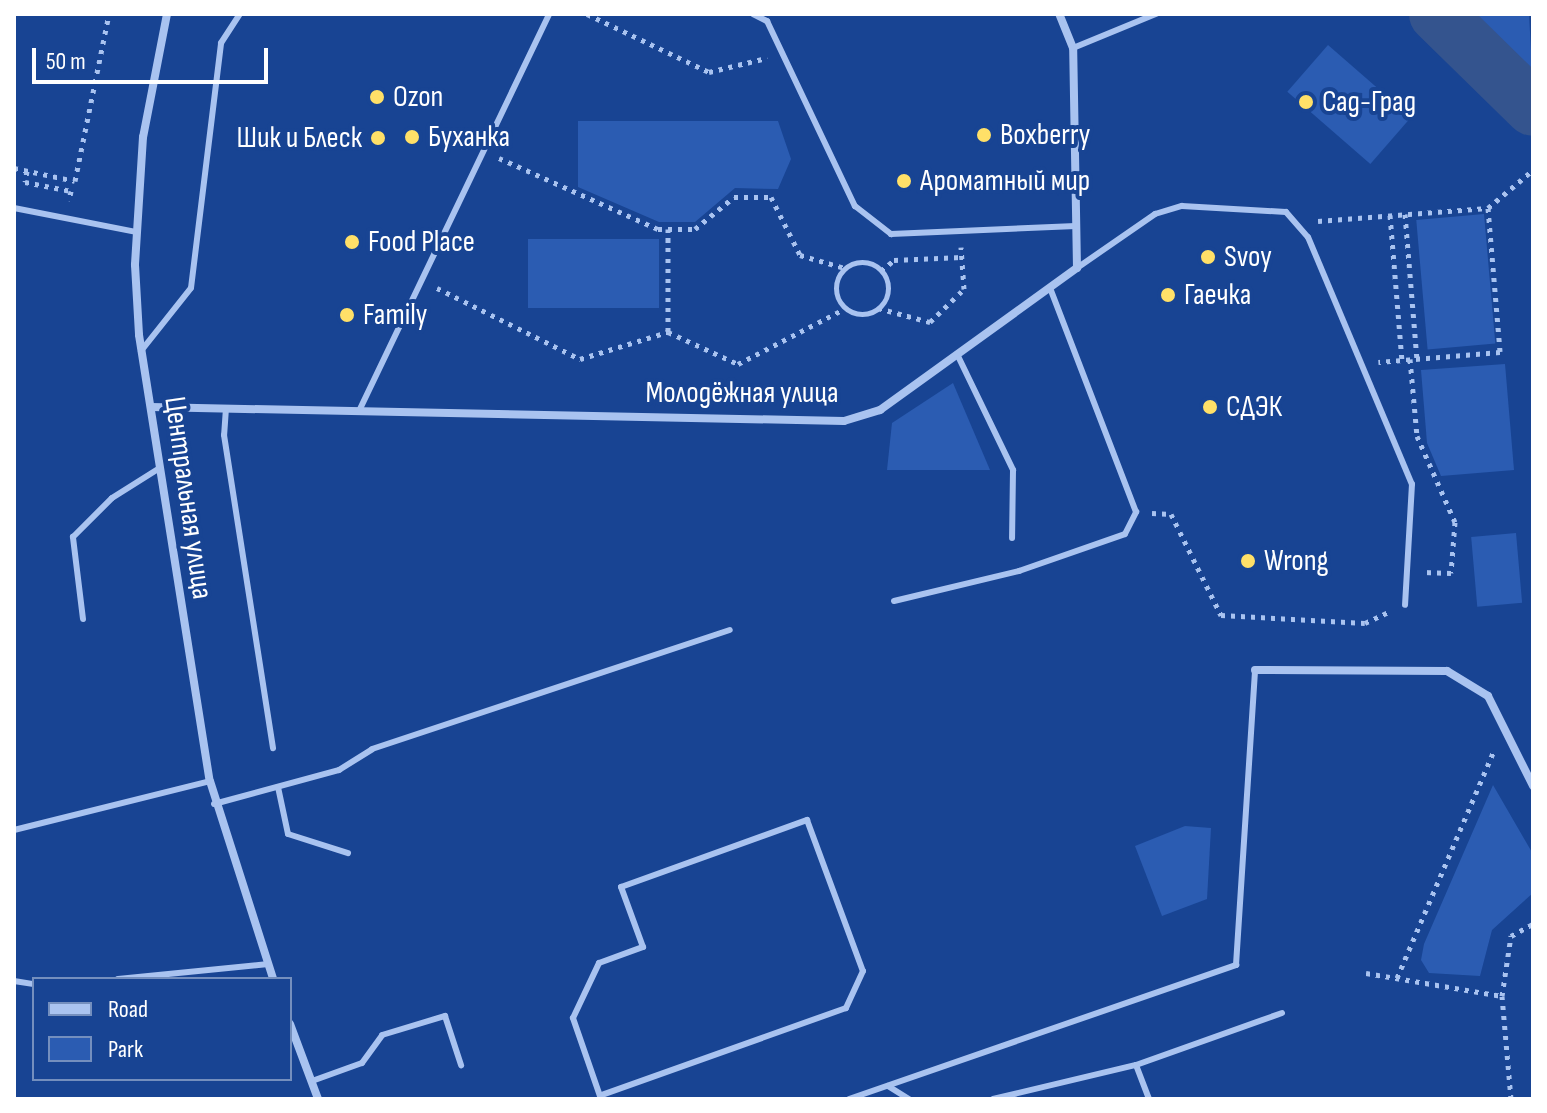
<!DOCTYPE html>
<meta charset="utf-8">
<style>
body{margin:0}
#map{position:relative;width:1547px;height:1113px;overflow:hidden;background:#184493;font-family:"Sofia Sans Condensed",sans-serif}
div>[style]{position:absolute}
.green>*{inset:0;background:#2b5cb2;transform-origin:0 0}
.river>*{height:56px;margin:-28px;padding:0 28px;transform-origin:28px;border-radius:28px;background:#34548e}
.path>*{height:5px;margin-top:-2.5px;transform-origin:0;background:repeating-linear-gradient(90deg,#a9c3f0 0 4px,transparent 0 10px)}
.path>.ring{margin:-2.5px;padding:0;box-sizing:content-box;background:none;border:5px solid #a9c3f0;border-radius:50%}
.service>*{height:6px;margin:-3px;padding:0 3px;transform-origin:3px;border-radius:3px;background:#a9c3f0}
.minor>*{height:8px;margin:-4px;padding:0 4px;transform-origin:4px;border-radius:4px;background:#a9c3f0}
.dots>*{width:22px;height:22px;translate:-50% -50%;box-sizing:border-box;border:4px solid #184493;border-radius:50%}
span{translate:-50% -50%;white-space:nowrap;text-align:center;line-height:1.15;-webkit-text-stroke:8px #184493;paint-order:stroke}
.poi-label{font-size:30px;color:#fff}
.left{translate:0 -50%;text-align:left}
.right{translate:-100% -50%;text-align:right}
.street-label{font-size:30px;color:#fff}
.frame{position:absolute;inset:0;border:16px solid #fff;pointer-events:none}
.legend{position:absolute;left:32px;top:977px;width:260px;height:104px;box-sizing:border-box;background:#184493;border:2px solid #748fbe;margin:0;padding:10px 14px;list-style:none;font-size:24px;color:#fff}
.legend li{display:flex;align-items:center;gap:16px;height:40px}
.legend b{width:40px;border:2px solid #748fbe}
.scale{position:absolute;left:32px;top:48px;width:236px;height:36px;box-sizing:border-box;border:4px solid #fff;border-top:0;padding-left:10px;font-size:24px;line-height:28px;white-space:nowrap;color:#fff;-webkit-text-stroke:6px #184493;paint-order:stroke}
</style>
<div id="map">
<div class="green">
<div style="clip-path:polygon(1427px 14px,1529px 14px,1533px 87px,1473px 29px)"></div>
<div style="left:1328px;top:45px;width:110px;height:62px;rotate:41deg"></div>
<div style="clip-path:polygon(578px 121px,778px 121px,791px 159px,778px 189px,735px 188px,695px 222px,659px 222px,578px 187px)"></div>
<div style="left:1484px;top:214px;width:130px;height:68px;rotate:85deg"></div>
<div style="left:528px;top:239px;width:131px;height:69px"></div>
<div style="clip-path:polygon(1505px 364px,1514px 470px,1441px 476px,1427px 443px,1421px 370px)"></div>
<div style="clip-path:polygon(953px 383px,990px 470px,887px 470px,892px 423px)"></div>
<div style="left:1516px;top:533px;width:70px;height:45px;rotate:85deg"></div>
<div style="clip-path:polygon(1493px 785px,1533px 854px,1533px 893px,1492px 930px,1480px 976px,1429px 973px,1421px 960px,1424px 944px)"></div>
<div style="clip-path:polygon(1185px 826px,1211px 828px,1207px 899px,1162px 916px,1135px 846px)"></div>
</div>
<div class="river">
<div style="left:1437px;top:14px;width:134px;rotate:44.4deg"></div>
</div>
<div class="path">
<div style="left:587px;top:14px;width:135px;rotate:25.4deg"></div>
<div style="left:709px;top:72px;width:60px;rotate:-13.6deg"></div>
<div style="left:499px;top:158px;width:174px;rotate:24.1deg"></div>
<div style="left:658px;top:229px;width:37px"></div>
<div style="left:695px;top:229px;width:50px;rotate:-39.4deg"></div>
<div style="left:734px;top:197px;width:37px"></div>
<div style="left:771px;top:197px;width:65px;rotate:63.4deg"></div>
<div style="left:800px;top:255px;width:47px;rotate:16.1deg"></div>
<div style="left:14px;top:168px;width:62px;rotate:12deg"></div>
<div style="left:75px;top:181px;width:170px;rotate:-78.5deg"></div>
<div style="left:27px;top:171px;width:11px;rotate:100deg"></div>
<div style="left:25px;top:182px;width:47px;rotate:11.1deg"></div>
<div style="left:71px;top:191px;width:10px;rotate:101deg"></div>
<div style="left:1488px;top:208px;width:59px;rotate:-40.2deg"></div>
<div style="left:1405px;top:214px;width:145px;rotate:85.3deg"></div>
<div style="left:1390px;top:215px;width:145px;rotate:85.3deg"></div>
<div style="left:1318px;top:221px;width:170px;rotate:-4.4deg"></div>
<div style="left:1488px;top:208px;width:144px;rotate:85.2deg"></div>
<div style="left:1500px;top:352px;width:122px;rotate:175.3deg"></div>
<div class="ring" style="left:836px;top:262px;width:47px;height:47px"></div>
<div style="left:881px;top:271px;width:17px;rotate:-40deg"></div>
<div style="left:894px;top:260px;width:68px;rotate:-2.5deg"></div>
<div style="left:437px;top:288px;width:160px;rotate:26.4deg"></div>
<div style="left:580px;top:359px;width:92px;rotate:-17.1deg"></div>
<div style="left:668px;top:332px;width:77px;rotate:24.6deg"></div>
<div style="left:738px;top:364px;width:122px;rotate:-27.4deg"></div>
<div style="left:878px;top:308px;width:54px;rotate:15.1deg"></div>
<div style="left:930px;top:322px;width:47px;rotate:-44.1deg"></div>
<div style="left:964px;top:289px;width:42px;rotate:-94.1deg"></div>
<div style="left:668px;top:332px;width:103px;rotate:-90deg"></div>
<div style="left:1410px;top:359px;width:77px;rotate:84.8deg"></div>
<div style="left:1417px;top:436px;width:94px;rotate:66.2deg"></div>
<div style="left:1455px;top:522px;width:51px;rotate:94.5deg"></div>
<div style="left:1451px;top:573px;width:28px;rotate:-178deg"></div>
<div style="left:1152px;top:513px;width:19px;rotate:3deg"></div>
<div style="left:1171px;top:514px;width:113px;rotate:63.7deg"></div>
<div style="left:1221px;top:615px;width:144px;rotate:3.2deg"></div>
<div style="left:1365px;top:623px;width:26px;rotate:-25deg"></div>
<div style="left:1366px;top:973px;width:138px;rotate:9.6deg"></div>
<div style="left:1397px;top:978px;width:247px;rotate:-66.9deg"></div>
<div style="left:1511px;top:1099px;width:103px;rotate:-95deg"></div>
<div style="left:1502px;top:996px;width:61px;rotate:-81.5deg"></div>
<div style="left:1511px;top:936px;width:25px;rotate:-29deg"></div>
</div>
<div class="service">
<div style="left:753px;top:14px;width:16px;rotate:27deg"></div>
<div style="left:767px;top:21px;width:205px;rotate:64.6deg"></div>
<div style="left:855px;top:206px;width:46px;rotate:37.9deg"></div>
<div style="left:891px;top:234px;width:185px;rotate:-2.5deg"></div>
<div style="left:1073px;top:48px;width:90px;rotate:-22.3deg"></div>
<div style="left:14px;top:208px;width:124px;rotate:11.1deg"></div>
<div style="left:1077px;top:268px;width:95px;rotate:-34.7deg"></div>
<div style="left:1155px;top:214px;width:28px;rotate:-17deg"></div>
<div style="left:1182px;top:206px;width:104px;rotate:3.3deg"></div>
<div style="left:1286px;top:212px;width:33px;rotate:49deg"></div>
<div style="left:1308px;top:237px;width:268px;rotate:67.2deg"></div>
<div style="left:1412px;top:484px;width:121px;rotate:93.3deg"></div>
<div style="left:141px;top:351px;width:80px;rotate:-51.6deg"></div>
<div style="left:191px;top:288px;width:247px;rotate:-83deg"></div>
<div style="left:221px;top:43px;width:35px;rotate:-57deg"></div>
<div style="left:957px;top:354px;width:129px;rotate:64.2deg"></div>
<div style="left:1013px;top:470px;width:68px;rotate:90.8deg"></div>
<div style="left:226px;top:408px;width:27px;rotate:94deg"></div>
<div style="left:224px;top:435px;width:317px;rotate:81.1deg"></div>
<div style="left:359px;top:411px;width:440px;rotate:-64.4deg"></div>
<div style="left:894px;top:601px;width:129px;rotate:-13.5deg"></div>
<div style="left:1019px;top:571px;width:112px;rotate:-19.2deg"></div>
<div style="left:1125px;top:534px;width:25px;rotate:-63deg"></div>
<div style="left:1136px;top:512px;width:240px;rotate:-111deg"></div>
<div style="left:83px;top:619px;width:83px;rotate:-97deg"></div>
<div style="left:73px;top:537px;width:55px;rotate:-45deg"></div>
<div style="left:112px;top:498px;width:54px;rotate:-32.2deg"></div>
<div style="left:278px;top:787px;width:48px;rotate:78deg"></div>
<div style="left:288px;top:834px;width:63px;rotate:17.6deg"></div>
<div style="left:214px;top:804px;width:130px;rotate:-15.2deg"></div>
<div style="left:339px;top:770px;width:39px;rotate:-32deg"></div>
<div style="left:372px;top:749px;width:377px;rotate:-18.4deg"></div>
<div style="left:14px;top:830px;width:202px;rotate:-14deg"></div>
<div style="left:118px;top:979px;width:151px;rotate:-5.7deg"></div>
<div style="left:14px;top:981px;width:20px;rotate:9deg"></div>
<div style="left:1136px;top:1065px;width:36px;rotate:69deg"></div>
<div style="left:312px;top:1081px;width:53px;rotate:-19.8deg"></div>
<div style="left:362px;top:1063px;width:34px;rotate:-54deg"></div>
<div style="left:382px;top:1035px;width:66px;rotate:-16.8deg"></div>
<div style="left:445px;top:1016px;width:52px;rotate:71.9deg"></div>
<div style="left:888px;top:1086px;width:25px;rotate:32deg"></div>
<div style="left:601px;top:1099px;width:86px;rotate:-109.1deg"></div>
<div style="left:573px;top:1018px;width:61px;rotate:-64.7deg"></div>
<div style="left:599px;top:963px;width:47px;rotate:-20deg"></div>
<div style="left:643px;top:947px;width:64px;rotate:-110.1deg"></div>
<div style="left:621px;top:887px;width:198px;rotate:-19.8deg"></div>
<div style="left:807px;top:820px;width:161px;rotate:69.7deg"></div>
<div style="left:863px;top:971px;width:41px;rotate:114.7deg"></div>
<div style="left:846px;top:1008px;width:259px;rotate:160.4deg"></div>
<div style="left:849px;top:1099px;width:410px;rotate:-19.1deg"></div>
<div style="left:1236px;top:965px;width:296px;rotate:-86.3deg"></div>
<div style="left:993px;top:1099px;width:147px;rotate:-13.4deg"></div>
<div style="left:1136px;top:1065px;width:155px;rotate:-19.6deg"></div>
</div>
<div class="minor">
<div style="left:167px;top:14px;width:125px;rotate:101deg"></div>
<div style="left:143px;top:137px;width:128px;rotate:93.6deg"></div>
<div style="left:135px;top:265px;width:70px;rotate:86.7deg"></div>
<div style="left:139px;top:335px;width:452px;rotate:81deg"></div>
<div style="left:210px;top:781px;width:208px;rotate:72.3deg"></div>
<div style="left:151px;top:407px;width:693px;rotate:1.16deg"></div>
<div style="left:844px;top:421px;width:38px;rotate:-17deg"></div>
<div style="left:880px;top:410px;width:243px;rotate:-35.8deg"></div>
<div style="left:1077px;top:268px;width:220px;rotate:-91deg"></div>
<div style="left:1073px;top:48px;width:37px;rotate:-112deg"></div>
<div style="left:1255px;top:670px;width:192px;rotate:0.3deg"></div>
<div style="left:1447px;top:671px;width:48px;rotate:31.4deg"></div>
<div style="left:1488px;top:696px;width:101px;rotate:63.4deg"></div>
<div style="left:290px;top:1024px;width:80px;rotate:69.5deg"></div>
</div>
<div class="dots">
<div style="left:377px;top:97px;background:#ffe068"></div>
<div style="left:1306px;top:102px;background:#ffe068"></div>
<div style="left:984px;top:135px;background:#ffe068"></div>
<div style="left:412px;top:137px;background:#ffe068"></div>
<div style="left:378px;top:138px;background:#ffe068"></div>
<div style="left:904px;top:181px;background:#ffe068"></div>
<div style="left:352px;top:242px;background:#ffe068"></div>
<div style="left:1208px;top:257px;background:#ffe068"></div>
<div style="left:1168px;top:295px;background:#ffe068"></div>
<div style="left:347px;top:315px;background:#ffe068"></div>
<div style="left:1210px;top:407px;background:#ffe068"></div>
<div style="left:1248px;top:561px;background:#ffe068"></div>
</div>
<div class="poi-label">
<span class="left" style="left:393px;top:97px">Ozon</span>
<span class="left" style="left:1322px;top:102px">Сад-Град</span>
<span class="left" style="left:1000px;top:135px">Boxberry</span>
<span class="left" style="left:428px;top:137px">Буханка</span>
<span class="right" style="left:362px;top:138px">Шик и Блеск</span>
<span class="left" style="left:920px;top:181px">Ароматный мир</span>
<span class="left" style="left:368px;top:242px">Food Place</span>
<span class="left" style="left:1224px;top:257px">Svoy</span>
<span class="left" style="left:1184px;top:295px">Гаечка</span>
<span class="left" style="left:363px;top:315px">Family</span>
<span class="left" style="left:1226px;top:407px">СДЭК</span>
<span class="left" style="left:1264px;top:561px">Wrong</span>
</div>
<div class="street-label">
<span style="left:742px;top:393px">Молодёжная улица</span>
<span style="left:188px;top:498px;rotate:82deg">Центральная улица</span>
</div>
<div class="frame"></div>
<ul class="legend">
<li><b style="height:10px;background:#a9c3f0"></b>Road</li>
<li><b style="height:22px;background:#2b5cb2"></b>Park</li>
</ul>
<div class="scale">50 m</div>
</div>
